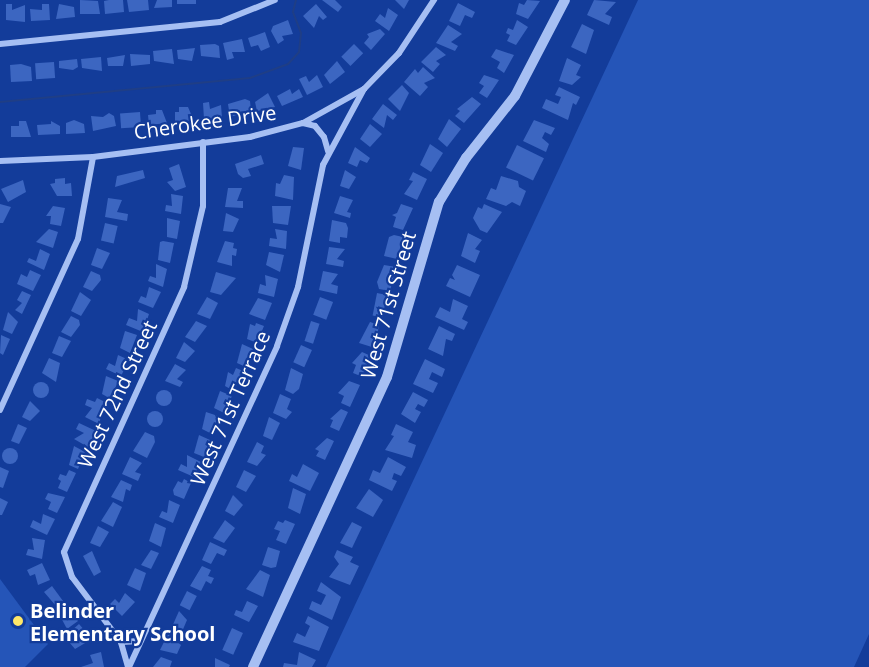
<!DOCTYPE html>
<style>
body{margin:0}
#map{position:relative;width:869px;height:667px;overflow:hidden;background:#133c9a;font-family:"Open Sans",sans-serif}
div>[style]{position:absolute}
.green>*{inset:0;background:#2555b8}
.stream>*{height:2px;margin:-1px;padding:0 1px;transform-origin:1px;border-radius:1px;background:#1f3e86}
.building>*{inset:0;background:#3c66c1;transform-origin:0 0}
.round{border-radius:50%}
.minor>*{height:6px;margin:-3px;padding:0 3px;transform-origin:3px;border-radius:3px;background:#a6bff3}
.tertiary>*{height:10px;margin:-5px;padding:0 5px;transform-origin:5px;border-radius:5px;background:#a6bff3}
.dots>*{width:16px;height:16px;translate:-50% -50%;box-sizing:border-box;border:3px solid #133c9a;border-radius:50%}
span{translate:-50% -50%;white-space:nowrap;text-align:center;line-height:1.15;-webkit-text-stroke:4.5px #133c9a;paint-order:stroke}
.street-label{font-size:20px;color:#fff}
.poi-label{font-size:20px;color:#fff;font-weight:700}
.left{translate:0 -50%;text-align:left}
</style>
<div id="map">
<div class="green">
<div style="clip-path:polygon(638px 0,869px 0,869px 634px,854px 667px,326px 667px)"></div>
<div style="clip-path:polygon(0 579px,48px 644px,25px 667px,0 667px)"></div>
</div>
<div class="stream">
<div style="left:0;top:102px;width:251px;rotate:-5.5deg"></div>
<div style="left:250px;top:78px;width:40px;rotate:-20.2deg"></div>
<div style="left:288px;top:64px;width:16px;rotate:-47deg"></div>
<div style="left:299px;top:52px;width:19px;rotate:-84deg"></div>
<div style="left:301px;top:33px;width:22px;rotate:-111deg"></div>
<div style="left:293px;top:12px;width:12px;rotate:-76deg"></div>
</div>
<div class="building">
<div style="clip-path:polygon(80px 0,98px 1px,100px 14px,80px 14px)"></div>
<div style="clip-path:polygon(109px 0,123px 0,124px 12px,105px 14px,104px 1px)"></div>
<div style="clip-path:polygon(127px 0,148px 0,149px 10px,129px 12px)"></div>
<div style="clip-path:polygon(157px 0,172px 0,172px 7px,154px 8px)"></div>
<div style="left:177px;top:0;width:19px;height:4px"></div>
<div style="clip-path:polygon(322px 0,335px 0,342px 7px,338px 12px)"></div>
<div style="clip-path:polygon(395px 0,409px 0,404px 9px)"></div>
<div style="clip-path:polygon(527px 0,540px 1px,528px 19px,516px 14px,519px 3px,524px 5px)"></div>
<div style="clip-path:polygon(594px 0,616px 2px,605px 14px,612px 17px,609px 25px,587px 15px)"></div>
<div style="clip-path:polygon(458px 3px,475px 12px,472px 18px,465px 15px,460px 26px,449px 21px)"></div>
<div style="clip-path:polygon(6px 4px,12px 4px,12px 10px,25px 5px,25px 22px,6px 20px)"></div>
<div style="clip-path:polygon(42px 4px,49px 4px,50px 20px,31px 21px,30px 9px,42px 10px)"></div>
<div style="clip-path:polygon(59px 4px,74px 7px,75px 17px,56px 19px)"></div>
<div style="clip-path:polygon(316px 4px,327px 17px,323px 20px,319px 16px,314px 28px,303px 16px)"></div>
<div style="clip-path:polygon(388px 8px,398px 15px,389px 31px,375px 21px,380px 14px,385px 18px)"></div>
<div style="clip-path:polygon(288px 20px,293px 34px,282px 36px,284px 40px,278px 44px,271px 31px,273px 26px)"></div>
<div style="clip-path:polygon(517px 20px,528px 27px,516px 45px,507px 41px,510px 35px,506px 33px,508px 28px,513px 30px)"></div>
<div style="clip-path:polygon(582px 24px,594px 30px,586px 54px,571px 47px)"></div>
<div style="clip-path:polygon(448px 25px,462px 34px,451px 42px,458px 46px,455px 51px,436px 43px)"></div>
<div style="clip-path:polygon(380px 29px,385px 34px,371px 50px,364px 43px,369px 37px,367px 34px)"></div>
<div style="clip-path:polygon(265px 32px,270px 47px,261px 51px,258px 45px,251px 47px,248px 38px)"></div>
<div style="clip-path:polygon(242px 39px,245px 52px,232px 52px,234px 58px,227px 60px,223px 43px)"></div>
<div style="clip-path:polygon(215px 44px,219px 46px,220px 58px,201px 56px,200px 45px)"></div>
<div style="left:354px;top:44px;width:13px;height:18px;rotate:45deg"></div>
<div style="clip-path:polygon(436px 47px,446px 55px,436px 61px,440px 64px,433px 72px,421px 62px)"></div>
<div style="clip-path:polygon(195px 48px,192px 61px,178px 59px,177px 50px)"></div>
<div style="clip-path:polygon(172px 49px,174px 64px,154px 61px,153px 51px)"></div>
<div style="clip-path:polygon(496px 49px,514px 55px,504px 73px,497px 68px,500px 62px,491px 57px)"></div>
<div style="clip-path:polygon(130px 54px,150px 55px,150px 64px,131px 66px)"></div>
<div style="clip-path:polygon(125px 55px,123px 66px,108px 66px,107px 58px)"></div>
<div style="clip-path:polygon(101px 57px,102px 71px,82px 68px,81px 59px)"></div>
<div style="clip-path:polygon(567px 58px,581px 65px,576px 75px,581px 77px,572px 85px,559px 81px)"></div>
<div style="clip-path:polygon(77px 59px,78px 67px,73px 70px,59px 68px,59px 61px)"></div>
<div style="clip-path:polygon(337px 61px,345px 72px,330px 84px,324px 75px)"></div>
<div style="left:54px;top:62px;width:16px;height:19px;rotate:86deg"></div>
<div style="clip-path:polygon(21px 64px,31px 67px,32px 81px,11px 82px,10px 65px)"></div>
<div style="clip-path:polygon(423px 67px,435px 78px,424px 83px,428px 87px,420px 96px,404px 82px,415px 69px,418px 73px)"></div>
<div style="clip-path:polygon(317px 75px,323px 87px,307px 95px,299px 79px,306px 76px,309px 82px)"></div>
<div style="clip-path:polygon(484px 75px,499px 80px,487px 98px,479px 93px,484px 86px,479px 83px)"></div>
<div style="clip-path:polygon(402px 85px,409px 93px,400px 111px,388px 99px)"></div>
<div style="clip-path:polygon(559px 87px,580px 97px,576px 105px,573px 103px,568px 120px,542px 108px,546px 99px,558px 104px,561px 97px,555px 95px)"></div>
<div style="clip-path:polygon(290px 89px,292px 94px,299px 89px,303px 97px,282px 106px,277px 96px)"></div>
<div style="clip-path:polygon(268px 93px,275px 107px,257px 111px,255px 102px)"></div>
<div style="clip-path:polygon(472px 97px,481px 104px,464px 123px,455px 116px,460px 111px,457px 109px)"></div>
<div style="clip-path:polygon(245px 99px,250px 101px,251px 111px,230px 117px,228px 104px)"></div>
<div style="clip-path:polygon(209px 102px,210px 109px,221px 105px,222px 118px,204px 119px,203px 103px)"></div>
<div style="clip-path:polygon(383px 104px,397px 115px,393px 120px,387px 115px,384px 128px,372px 119px)"></div>
<div style="clip-path:polygon(179px 107px,188px 107px,194px 121px,175px 122px,175px 112px,179px 112px)"></div>
<div style="clip-path:polygon(156px 110px,162px 110px,167px 123px,149px 125px,148px 115px,156px 114px)"></div>
<div style="left:140px;top:112px;width:15px;height:20px;rotate:86deg"></div>
<div style="clip-path:polygon(109px 113px,114px 116px,116px 126px,93px 131px,91px 116px,103px 117px)"></div>
<div style="clip-path:polygon(449px 119px,461px 129px,447px 147px,438px 139px)"></div>
<div style="clip-path:polygon(74px 120px,84px 124px,85px 133px,66px 134px,66px 123px)"></div>
<div style="clip-path:polygon(534px 120px,555px 128px,551px 135px,545px 132px,542px 138px,549px 144px,546px 152px,523px 141px)"></div>
<div style="clip-path:polygon(19px 121px,26px 121px,31px 137px,11px 137px,11px 126px,19px 126px)"></div>
<div style="clip-path:polygon(51px 121px,60px 126px,60px 134px,38px 135px,37px 125px,51px 124px)"></div>
<div style="clip-path:polygon(370px 124px,382px 134px,370px 147px,360px 139px)"></div>
<div style="clip-path:polygon(430px 144px,443px 153px,431px 172px,420px 165px)"></div>
<div style="left:517px;top:145px;width:30px;height:25px;rotate:26deg"></div>
<div style="clip-path:polygon(293px 147px,304px 148px,301px 170px,288px 166px)"></div>
<div style="clip-path:polygon(355px 147px,370px 158px,367px 163px,360px 160px,357px 167px,348px 163px)"></div>
<div style="clip-path:polygon(261px 155px,264px 164px,248px 169px,251px 176px,243px 178px,238px 174px,235px 164px)"></div>
<div style="clip-path:polygon(179px 164px,186px 187px,175px 191px,167px 182px,173px 180px,169px 168px)"></div>
<div style="clip-path:polygon(143px 170px,145px 178px,115px 187px,117px 176px)"></div>
<div style="clip-path:polygon(345px 170px,356px 177px,349px 189px,340px 186px)"></div>
<div style="clip-path:polygon(413px 172px,427px 179px,417px 200px,404px 194px,413px 181px,409px 180px)"></div>
<div style="clip-path:polygon(284px 175px,294px 177px,293px 200px,275px 196px,276px 183px,280px 184px)"></div>
<div style="clip-path:polygon(501px 176px,518px 181px,519px 187px,526px 191px,520px 206px,512px 202px,506px 206px,486px 199px,491px 188px,496px 190px)"></div>
<div style="clip-path:polygon(65px 178px,65px 184px,71px 183px,72px 196px,57px 196px,50px 184px,55px 183px,55px 179px)"></div>
<div style="clip-path:polygon(23px 180px,26px 192px,8px 202px,1px 189px)"></div>
<div style="clip-path:polygon(228px 188px,242px 188px,237px 201px,243px 201px,243px 208px,225px 207px)"></div>
<div style="clip-path:polygon(171px 194px,183px 196px,181px 214px,165px 211px,166px 205px,172px 206px)"></div>
<div style="clip-path:polygon(340px 196px,353px 200px,347px 212px,351px 213px,350px 218px,334px 213px)"></div>
<div style="clip-path:polygon(108px 198px,122px 200px,117px 212px,128px 214px,127px 221px,105px 217px)"></div>
<div style="clip-path:polygon(0 204px,11px 207px,3px 223px,0 223px)"></div>
<div style="clip-path:polygon(401px 204px,413px 208px,403px 230px,393px 227px,396px 217px,392px 215px,397px 213px)"></div>
<div style="clip-path:polygon(484px 204px,502px 212px,487px 233px,480px 230px,473px 218px,478px 207px,482px 209px)"></div>
<div style="clip-path:polygon(53px 206px,65px 208px,61px 226px,50px 224px,51px 216px,46px 216px)"></div>
<div style="clip-path:polygon(272px 206px,291px 206px,288px 225px,273px 223px)"></div>
<div style="clip-path:polygon(226px 213px,239px 219px,233px 232px,223px 231px)"></div>
<div style="clip-path:polygon(167px 218px,180px 221px,177px 239px,167px 237px)"></div>
<div style="clip-path:polygon(332px 220px,346px 223px,348px 228px,347px 238px,340px 237px,340px 243px,329px 241px)"></div>
<div style="left:105px;top:223px;width:13px;height:18px;rotate:13deg"></div>
<div style="clip-path:polygon(49px 229px,58px 232px,53px 248px,36px 242px)"></div>
<div style="clip-path:polygon(275px 229px,287px 231px,286px 249px,269px 246px,270px 238px,277px 239px)"></div>
<div style="clip-path:polygon(468px 233px,482px 240px,475px 249px,480px 251px,475px 263px,461px 256px)"></div>
<div style="clip-path:polygon(394px 235px,403px 237px,397px 259px,384px 256px,389px 237px)"></div>
<div style="clip-path:polygon(163px 241px,174px 243px,170px 263px,158px 260px,160px 242px)"></div>
<div style="clip-path:polygon(225px 241px,234px 243px,233px 248px,237px 249px,236px 256px,232px 255px,232px 266px,217px 262px)"></div>
<div style="clip-path:polygon(329px 247px,345px 249px,337px 259px,344px 261px,343px 267px,326px 264px)"></div>
<div style="clip-path:polygon(97px 248px,110px 253px,102px 269px,91px 265px)"></div>
<div style="clip-path:polygon(40px 249px,50px 254px,44px 270px,27px 262px,29px 258px,36px 261px)"></div>
<div style="clip-path:polygon(269px 252px,284px 255px,280px 272px,266px 265px)"></div>
<div style="clip-path:polygon(156px 264px,167px 269px,163px 287px,148px 281px,150px 276px,156px 278px)"></div>
<div style="clip-path:polygon(384px 265px,396px 267px,390px 291px,379px 289px,377px 282px)"></div>
<div style="clip-path:polygon(457px 265px,480px 275px,470px 297px,446px 286px,450px 278px,455px 280px,452px 275px)"></div>
<div style="clip-path:polygon(30px 270px,41px 275px,33px 291px,17px 284px,21px 274px,27px 277px)"></div>
<div style="clip-path:polygon(91px 271px,100px 275px,101px 280px,92px 291px,83px 287px)"></div>
<div style="clip-path:polygon(323px 271px,338px 274px,331px 284px,338px 286px,337px 294px,319px 290px)"></div>
<div style="clip-path:polygon(216px 272px,236px 278px,221px 295px,210px 292px)"></div>
<div style="clip-path:polygon(265px 275px,278px 279px,274px 297px,258px 293px,260px 284px,266px 286px)"></div>
<div style="clip-path:polygon(149px 287px,161px 292px,153px 308px,138px 302px,141px 296px,146px 298px)"></div>
<div style="clip-path:polygon(22px 291px,31px 295px,22px 314px,15px 310px,22px 303px,17px 300px)"></div>
<div style="clip-path:polygon(80px 292px,91px 300px,81px 316px,71px 311px)"></div>
<div style="left:377px;top:293px;width:10px;height:23px;rotate:11deg"></div>
<div style="clip-path:polygon(207px 297px,218px 303px,210px 319px,197px 314px)"></div>
<div style="left:320px;top:297px;width:14px;height:19px;rotate:21deg"></div>
<div style="clip-path:polygon(258px 298px,272px 303px,265px 320px,249px 314px)"></div>
<div style="clip-path:polygon(453px 299px,468px 306px,462px 319px,468px 322px,464px 330px,435px 317px,440px 307px,450px 312px)"></div>
<div style="clip-path:polygon(138px 309px,149px 314px,143px 332px,126px 325px,129px 318px,137px 321px)"></div>
<div style="clip-path:polygon(8px 312px,18px 322px,12px 334px,3px 330px)"></div>
<div style="clip-path:polygon(71px 316px,79px 320px,80px 325px,71px 337px,61px 332px)"></div>
<div style="clip-path:polygon(196px 321px,207px 326px,195px 342px,185px 337px)"></div>
<div style="left:311px;top:321px;width:9px;height:21px;rotate:18deg"></div>
<div style="clip-path:polygon(370px 322px,379px 325px,375px 348px,359px 343px)"></div>
<div style="clip-path:polygon(256px 323px,264px 326px,257px 343px,247px 339px,250px 324px,255px 326px)"></div>
<div style="clip-path:polygon(439px 326px,455px 334px,452px 341px,446px 339px,443px 356px,428px 349px)"></div>
<div style="clip-path:polygon(125px 331px,137px 335px,130px 353px,120px 348px)"></div>
<div style="clip-path:polygon(1px 335px,10px 339px,3px 355px,0 353px)"></div>
<div style="clip-path:polygon(59px 336px,71px 341px,62px 357px,52px 353px)"></div>
<div style="clip-path:polygon(184px 342px,195px 351px,185px 362px,176px 358px)"></div>
<div style="clip-path:polygon(242px 344px,253px 349px,246px 367px,237px 363px)"></div>
<div style="left:301px;top:345px;width:12px;height:19px;rotate:24deg"></div>
<div style="clip-path:polygon(362px 352px,371px 356px,363px 377px,353px 373px,356px 365px,352px 363px)"></div>
<div style="clip-path:polygon(118px 355px,129px 360px,121px 376px,106px 369px,109px 363px,115px 366px)"></div>
<div style="clip-path:polygon(49px 358px,60px 363px,56px 382px,42px 373px)"></div>
<div style="clip-path:polygon(425px 359px,445px 369px,442px 377px,432px 372px,429px 379px,438px 383px,433px 393px,413px 384px)"></div>
<div style="clip-path:polygon(175px 364px,186px 370px,177px 379px,183px 382px,180px 387px,165px 381px)"></div>
<div style="clip-path:polygon(236px 368px,243px 371px,234px 391px,225px 386px,228px 372px,233px 375px)"></div>
<div style="clip-path:polygon(291px 368px,303px 374px,299px 389px,293px 394px,285px 390px)"></div>
<div style="clip-path:polygon(106px 376px,118px 381px,111px 399px,102px 394px)"></div>
<div style="clip-path:polygon(349px 381px,360px 385px,350px 407px,341px 403px,344px 396px,338px 393px)"></div>
<div class="round" style="left:33px;top:382px;width:16px;height:16px"></div>
<div class="round" style="left:156px;top:390px;width:16px;height:16px"></div>
<div style="clip-path:polygon(220px 391px,232px 396px,224px 413px,214px 408px)"></div>
<div style="clip-path:polygon(413px 392px,428px 400px,424px 407px,418px 404px,415px 409px,421px 412px,415px 423px,401px 414px)"></div>
<div style="clip-path:polygon(280px 394px,291px 399px,287px 409px,292px 412px,286px 419px,273px 413px)"></div>
<div style="clip-path:polygon(97px 398px,105px 402px,99px 424px,85px 417px,92px 408px,85px 405px,87px 399px,95px 402px)"></div>
<div style="clip-path:polygon(30px 401px,40px 411px,30px 421px,22px 417px)"></div>
<div style="clip-path:polygon(341px 409px,348px 412px,339px 431px,330px 427px,333px 420px,330px 419px)"></div>
<div class="round" style="left:147px;top:411px;width:16px;height:16px"></div>
<div style="clip-path:polygon(206px 412px,218px 416px,212px 434px,202px 429px)"></div>
<div style="clip-path:polygon(269px 417px,280px 423px,272px 440px,263px 436px)"></div>
<div style="clip-path:polygon(79px 423px,96px 431px,88px 447px,74px 439px,84px 433px,76px 429px)"></div>
<div style="clip-path:polygon(18px 424px,27px 428px,19px 444px,11px 441px)"></div>
<div style="clip-path:polygon(396px 424px,413px 432px,408px 442px,416px 445px,412px 458px,385px 450px,394px 436px,391px 435px)"></div>
<div style="clip-path:polygon(145px 432px,154px 436px,155px 442px,147px 458px,133px 451px)"></div>
<div style="clip-path:polygon(199px 435px,210px 440px,204px 457px,194px 453px)"></div>
<div style="clip-path:polygon(327px 438px,334px 441px,325px 460px,316px 456px,319px 451px,315px 449px)"></div>
<div style="clip-path:polygon(257px 442px,264px 446px,261px 453px,266px 455px,257px 466px,247px 462px)"></div>
<div style="clip-path:polygon(74px 446px,85px 452px,78px 469px,69px 465px)"></div>
<div class="round" style="left:2px;top:448px;width:16px;height:16px"></div>
<div style="clip-path:polygon(187px 455px,201px 462px,194px 477px,178px 470px,181px 464px,187px 467px)"></div>
<div style="clip-path:polygon(130px 457px,142px 463px,135px 472px,141px 474px,138px 481px,122px 474px)"></div>
<div style="clip-path:polygon(388px 457px,406px 467px,401px 476px,394px 473px,392px 479px,397px 481px,392px 491px,369px 480px,373px 470px,380px 473px)"></div>
<div style="clip-path:polygon(303px 464px,319px 473px,310px 491px,289px 481px,292px 474px,297px 477px)"></div>
<div style="clip-path:polygon(0 467px,9px 471px,3px 488px,0 487px)"></div>
<div style="clip-path:polygon(69px 470px,76px 473px,67px 492px,58px 488px,61px 481px,58px 479px,60px 474px,66px 476px)"></div>
<div style="clip-path:polygon(244px 470px,256px 476px,246px 492px,236px 487px)"></div>
<div style="clip-path:polygon(184px 479px,191px 483px,184px 499px,174px 495px,173px 490px,178px 481px,182px 483px)"></div>
<div style="clip-path:polygon(121px 480px,132px 485px,130px 491px,126px 489px,123px 502px,111px 497px)"></div>
<div style="clip-path:polygon(293px 488px,306px 494px,300px 514px,288px 508px)"></div>
<div style="clip-path:polygon(369px 489px,383px 500px,373px 517px,356px 508px)"></div>
<div style="clip-path:polygon(48px 493px,65px 497px,57px 513px,48px 509px,51px 502px,45px 499px)"></div>
<div style="clip-path:polygon(233px 495px,243px 505px,234px 516px,225px 511px)"></div>
<div style="clip-path:polygon(0 498px,8px 502px,2px 515px,0 515px)"></div>
<div style="clip-path:polygon(169px 500px,180px 505px,173px 523px,159px 517px,162px 511px,167px 513px)"></div>
<div style="clip-path:polygon(113px 502px,122px 507px,113px 527px,101px 521px)"></div>
<div style="clip-path:polygon(43px 514px,55px 519px,47px 535px,30px 527px,33px 520px,41px 524px)"></div>
<div style="clip-path:polygon(225px 520px,235px 528px,224px 543px,213px 538px)"></div>
<div style="clip-path:polygon(285px 520px,295px 524px,286px 544px,276px 540px,280px 531px,274px 529px,278px 521px,283px 523px)"></div>
<div style="clip-path:polygon(352px 522px,362px 527px,352px 548px,340px 543px)"></div>
<div style="clip-path:polygon(155px 523px,166px 528px,161px 547px,149px 541px)"></div>
<div style="clip-path:polygon(98px 526px,109px 532px,100px 547px,90px 543px)"></div>
<div style="clip-path:polygon(32px 538px,45px 540px,42px 559px,26px 555px,28px 549px,34px 550px)"></div>
<div style="clip-path:polygon(210px 542px,227px 550px,224px 556px,217px 553px,211px 564px,202px 560px)"></div>
<div style="clip-path:polygon(268px 547px,280px 551px,276px 567px,271px 568px,262px 565px)"></div>
<div style="clip-path:polygon(151px 550px,159px 553px,151px 569px,141px 565px)"></div>
<div style="clip-path:polygon(337px 550px,353px 557px,350px 562px,359px 566px,350px 585px,329px 577px,339px 564px,334px 557px)"></div>
<div style="clip-path:polygon(92px 551px,101px 572px,94px 576px,83px 556px)"></div>
<div style="clip-path:polygon(42px 563px,50px 580px,38px 585px,35px 574px,30px 576px,27px 570px)"></div>
<div style="clip-path:polygon(202px 566px,211px 570px,208px 576px,214px 578px,211px 584px,206px 581px,201px 591px,190px 586px)"></div>
<div style="clip-path:polygon(135px 568px,146px 573px,140px 591px,127px 585px)"></div>
<div style="clip-path:polygon(260px 570px,270px 575px,263px 597px,246px 589px)"></div>
<div style="clip-path:polygon(321px 582px,341px 597px,332px 620px,309px 609px,312px 601px,321px 605px,326px 595px,317px 591px)"></div>
<div style="clip-path:polygon(52px 586px,63px 601px,56px 606px,44px 592px)"></div>
<div style="left:187px;top:591px;width:11px;height:16px;rotate:27deg"></div>
<div style="clip-path:polygon(125px 593px,135px 602px,122px 616px,110px 604px,115px 599px,119px 603px)"></div>
<div style="clip-path:polygon(247px 601px,258px 606px,249px 622px,234px 615px,236px 610px,242px 612px)"></div>
<div style="clip-path:polygon(67px 606px,78px 621px,67px 629px,58px 612px)"></div>
<div style="clip-path:polygon(179px 611px,187px 620px,181px 634px,171px 629px)"></div>
<div style="clip-path:polygon(308px 616px,329px 627px,319px 651px,293px 642px,297px 633px,305px 637px,310px 626px,305px 623px)"></div>
<div style="clip-path:polygon(79px 624px,92px 639px,75px 649px,69px 642px,76px 636px,71px 631px)"></div>
<div style="left:232px;top:628px;width:12px;height:24px;rotate:24deg"></div>
<div style="clip-path:polygon(168px 634px,181px 645px,177px 654px,160px 650px)"></div>
<div style="clip-path:polygon(101px 652px,104px 667px,81px 667px,93px 663px,90px 655px)"></div>
<div style="clip-path:polygon(299px 652px,316px 660px,312px 667px,283px 667px,284px 663px,297px 665px)"></div>
<div style="clip-path:polygon(161px 657px,172px 661px,170px 667px,153px 667px)"></div>
<div style="clip-path:polygon(215px 658px,230px 665px,229px 667px,215px 667px)"></div>
</div>
<div class="minor">
<div style="left:0;top:44px;width:221px;rotate:-5.7deg"></div>
<div style="left:220px;top:22px;width:59px;rotate:-21.8deg"></div>
<div style="left:303px;top:123px;width:12px;rotate:14deg"></div>
<div style="left:315px;top:126px;width:14px;rotate:51deg"></div>
<div style="left:324px;top:137px;width:15px;rotate:74deg"></div>
<div style="left:0;top:161px;width:93px;rotate:-2.5deg"></div>
<div style="left:93px;top:157px;width:158px;rotate:-7.3deg"></div>
<div style="left:250px;top:137px;width:55px;rotate:-14.8deg"></div>
<div style="left:303px;top:123px;width:70px;rotate:-29.1deg"></div>
<div style="left:364px;top:89px;width:50px;rotate:-45.8deg"></div>
<div style="left:399px;top:53px;width:64px;rotate:-56.6deg"></div>
<div style="left:0;top:410px;width:188px;rotate:-65.5deg"></div>
<div style="left:78px;top:239px;width:83px;rotate:-79.6deg"></div>
<div style="left:121px;top:642px;width:19px;rotate:-3deg"></div>
<div style="left:128px;top:667px;width:26px;rotate:-106deg"></div>
<div style="left:121px;top:642px;width:81px;rotate:-127deg"></div>
<div style="left:72px;top:577px;width:26px;rotate:-108deg"></div>
<div style="left:64px;top:552px;width:291px;rotate:-65.6deg"></div>
<div style="left:184px;top:287px;width:83px;rotate:-76.8deg"></div>
<div style="left:203px;top:206px;width:64px;rotate:-90deg"></div>
<div style="left:129px;top:667px;width:353px;rotate:-65.2deg"></div>
<div style="left:277px;top:346px;width:63px;rotate:-70.4deg"></div>
<div style="left:298px;top:287px;width:125px;rotate:-78.4deg"></div>
<div style="left:323px;top:165px;width:86px;rotate:-61.7deg"></div>
</div>
<div class="tertiary">
<div style="left:253px;top:667px;width:319px;rotate:-65.2deg"></div>
<div style="left:387px;top:377px;width:183px;rotate:-73.5deg"></div>
<div style="left:439px;top:202px;width:52px;rotate:-58.5deg"></div>
<div style="left:466px;top:158px;width:79px;rotate:-51.7deg"></div>
<div style="left:515px;top:96px;width:108px;rotate:-62.5deg"></div>
</div>
<div class="dots">
<div style="left:18px;top:621px;background:#ffe769"></div>
</div>
<div class="street-label">
<span style="left:205px;top:122px;rotate:-8deg">Cherokee Drive</span>
<span style="left:388px;top:305px;rotate:-74deg">West 71st Street</span>
<span style="left:117px;top:394px;rotate:-65deg">West 72nd Street</span>
<span style="left:230px;top:408px;rotate:-66deg">West 71st Terrace</span>
</div>
<div class="poi-label">
<span class="left" style="left:30px;top:622px">Belinder<br>Elementary School</span>
</div>
</div>
